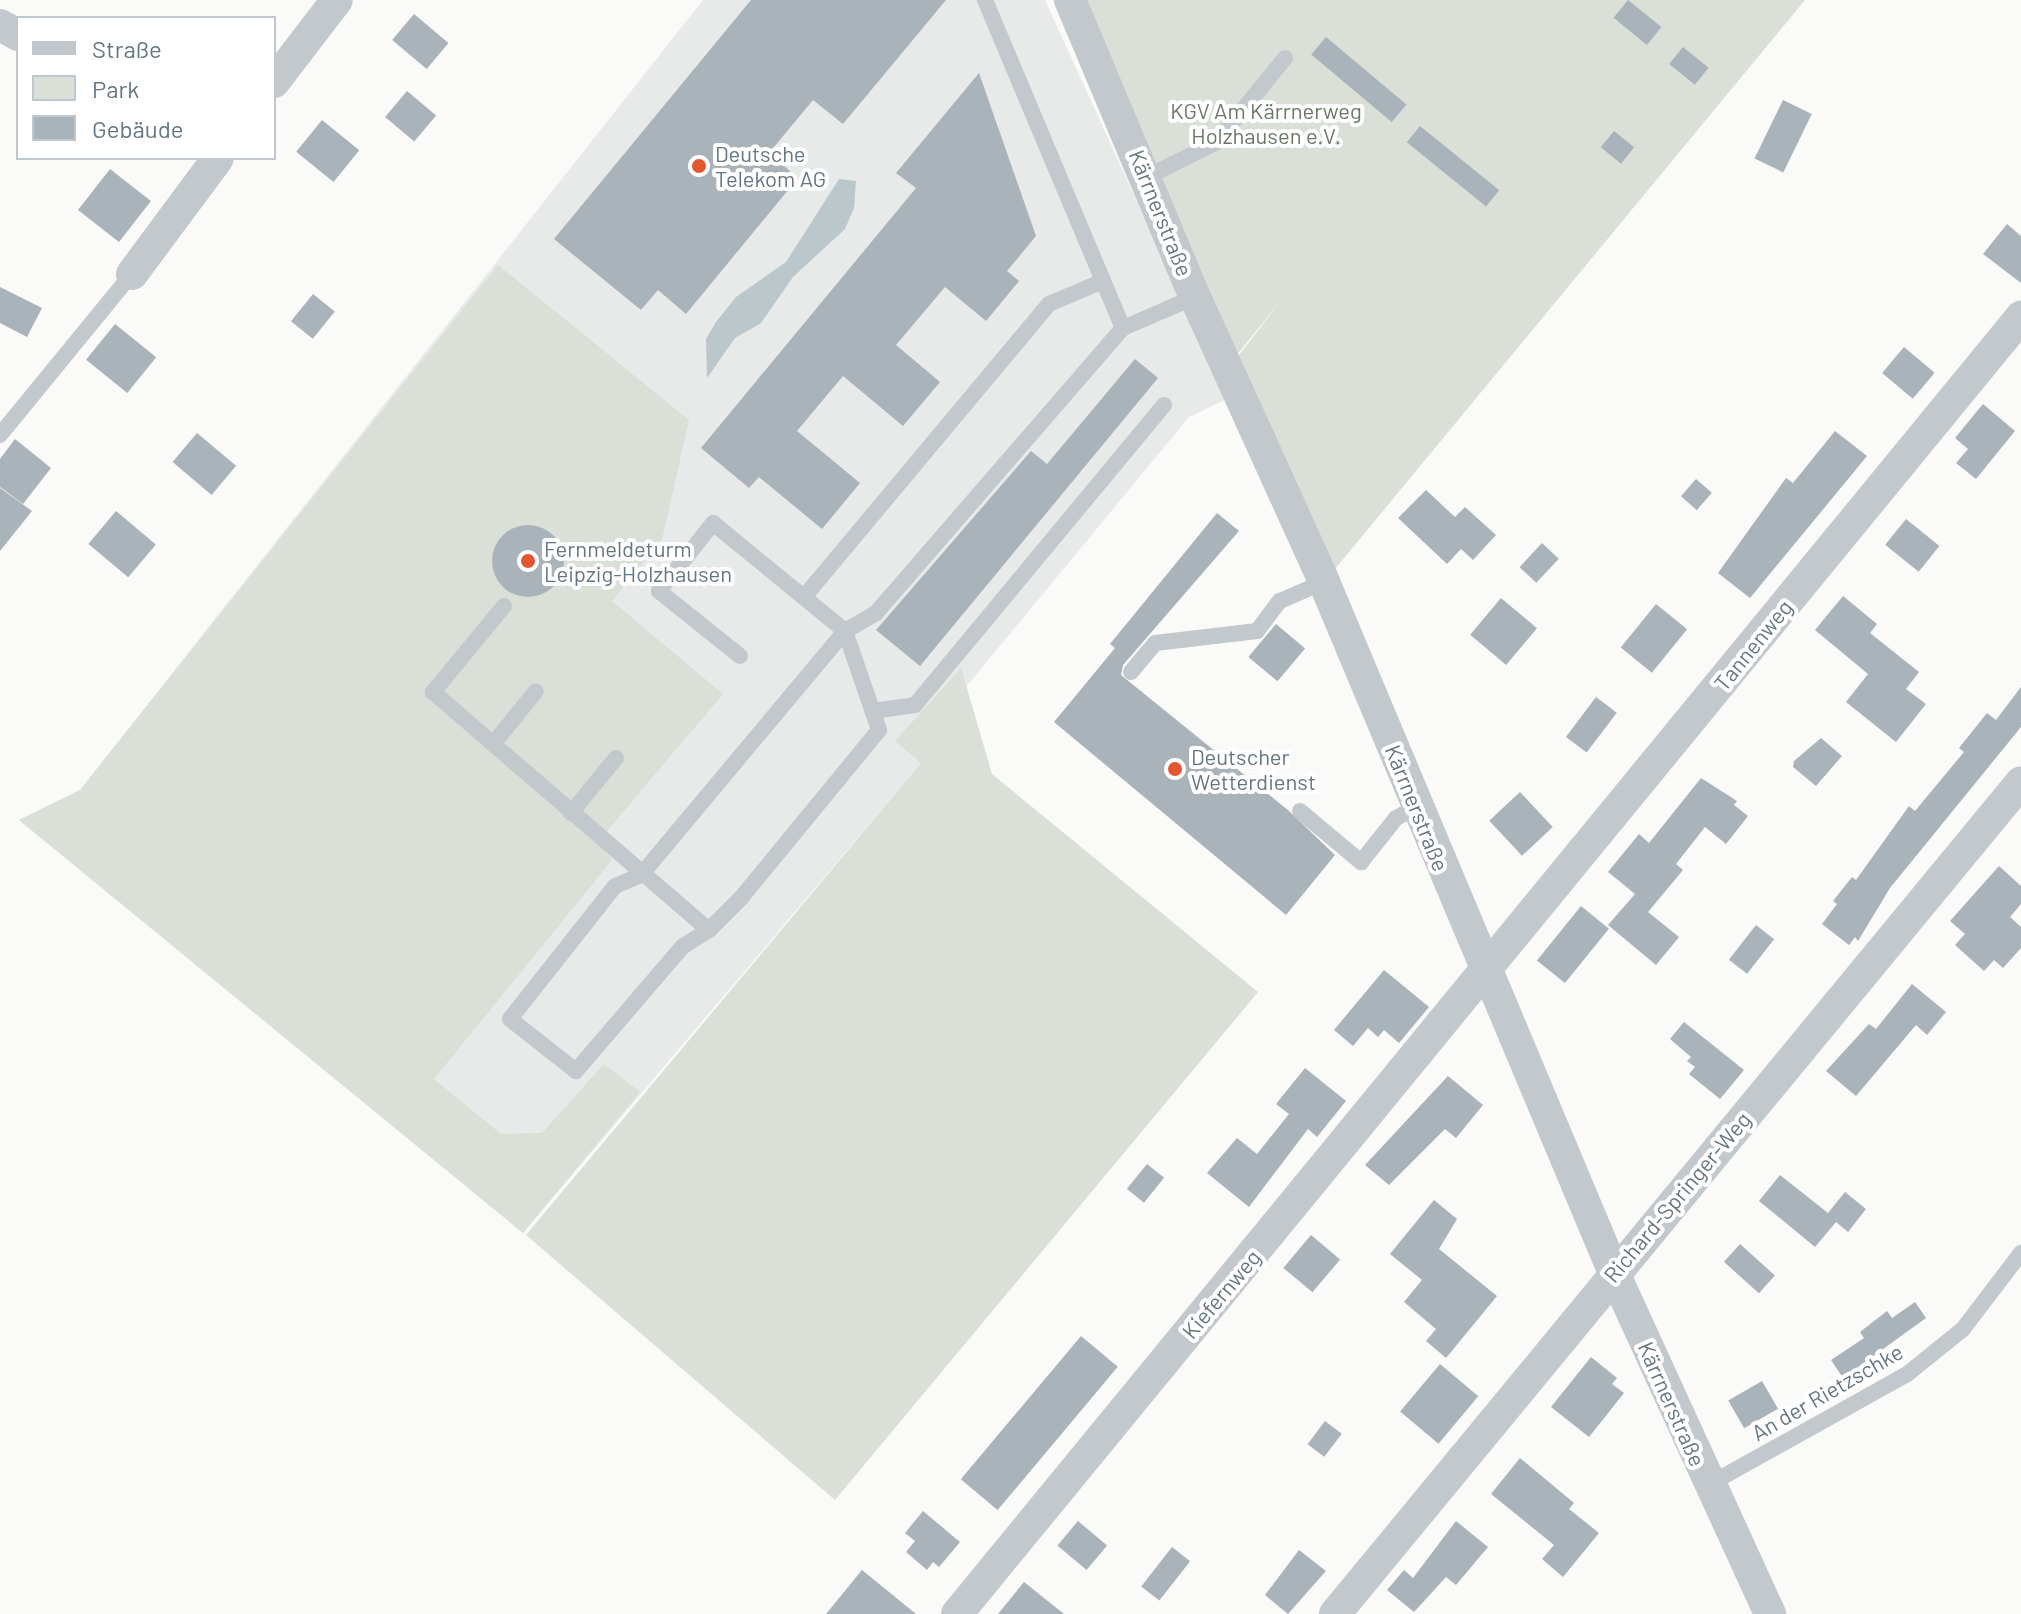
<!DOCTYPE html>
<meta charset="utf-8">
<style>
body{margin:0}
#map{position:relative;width:2021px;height:1614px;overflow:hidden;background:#fafaf8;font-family:Barlow,sans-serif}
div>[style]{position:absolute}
.built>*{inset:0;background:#e8e9e9}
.green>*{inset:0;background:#dadfd7}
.water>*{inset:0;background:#bbc7cb}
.building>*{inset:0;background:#aab3b9;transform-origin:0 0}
.round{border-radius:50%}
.lane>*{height:16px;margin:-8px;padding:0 8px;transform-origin:8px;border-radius:8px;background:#c3c8cc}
.street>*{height:32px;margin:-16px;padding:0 16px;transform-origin:16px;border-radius:16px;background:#c3c8cc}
.dots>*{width:22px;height:22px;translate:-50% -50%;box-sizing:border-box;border:4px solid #fff;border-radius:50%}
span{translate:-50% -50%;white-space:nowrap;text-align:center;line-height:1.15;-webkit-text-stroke:8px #fff;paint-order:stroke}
.park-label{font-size:22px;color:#687a64}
.poi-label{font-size:22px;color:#657683}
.left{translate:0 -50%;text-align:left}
.street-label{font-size:22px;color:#657683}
.legend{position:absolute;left:16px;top:16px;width:260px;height:144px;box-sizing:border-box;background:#fff;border:2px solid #c1c8cd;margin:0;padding:10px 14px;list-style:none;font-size:24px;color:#657683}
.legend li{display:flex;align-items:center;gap:16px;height:40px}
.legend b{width:40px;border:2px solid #c1c8cd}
</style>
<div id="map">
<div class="built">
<div style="clip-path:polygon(703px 0,1045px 0,1227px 399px,1189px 417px,966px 687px,921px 763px,523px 1233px,19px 820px,80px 790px)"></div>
</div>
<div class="green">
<div style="clip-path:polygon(1084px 0,1805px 0,1335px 569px,1236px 359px,1283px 298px,1232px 361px)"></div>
<div style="clip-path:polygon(498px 265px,689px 420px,662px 540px,612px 601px,723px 694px,601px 838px,612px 860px,434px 1079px,501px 1134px,542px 1133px,604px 1064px,640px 1092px,523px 1233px,19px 820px,80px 790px)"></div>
<div style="clip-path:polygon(961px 668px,992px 774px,1258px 992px,835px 1500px,526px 1235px,921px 763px,895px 741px)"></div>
</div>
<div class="water">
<div style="clip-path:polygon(839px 179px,856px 181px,854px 208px,845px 229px,793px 277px,761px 323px,735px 338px,707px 378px,706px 339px,716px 322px,736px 297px,786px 262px)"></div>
</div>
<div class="building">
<div style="clip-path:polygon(751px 0,946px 0,843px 124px,813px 100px,769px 153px,798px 178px,686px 314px,658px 290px,641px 310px,554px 239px)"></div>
<div style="left:1628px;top:0;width:43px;height:23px;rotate:39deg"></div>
<div style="left:414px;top:14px;width:45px;height:34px;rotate:40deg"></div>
<div style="left:1326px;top:37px;width:105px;height:23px;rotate:40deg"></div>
<div style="left:1683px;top:47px;width:33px;height:22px;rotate:39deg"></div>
<div style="clip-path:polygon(979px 73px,1036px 236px,1007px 271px,1019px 281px,986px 321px,945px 287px,896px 345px,940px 382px,903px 426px,843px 376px,797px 431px,860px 483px,822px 529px,759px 477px,749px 488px,701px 448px,916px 188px,896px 173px)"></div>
<div style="left:407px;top:91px;width:38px;height:34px;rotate:40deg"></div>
<div style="left:1783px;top:100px;width:32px;height:65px;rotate:26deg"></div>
<div style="left:322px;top:120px;width:48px;height:41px;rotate:39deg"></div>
<div style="left:1420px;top:126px;width:102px;height:21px;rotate:39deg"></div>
<div style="left:1614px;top:131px;width:26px;height:21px;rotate:39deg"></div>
<div style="left:110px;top:169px;width:52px;height:52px;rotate:38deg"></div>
<div style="clip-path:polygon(2007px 224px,2021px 236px,2021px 283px,1983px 254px)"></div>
<div style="clip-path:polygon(0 287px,42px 308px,27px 337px,0 323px)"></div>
<div style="left:313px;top:294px;width:28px;height:35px;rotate:39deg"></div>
<div style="left:115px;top:324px;width:53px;height:46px;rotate:39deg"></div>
<div style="left:1904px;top:347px;width:40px;height:34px;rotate:40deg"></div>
<div style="clip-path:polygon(1135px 359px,1158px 378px,920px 666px,876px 630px,1031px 451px,1047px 464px)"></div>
<div style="clip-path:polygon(1983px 404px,2015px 431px,1976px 479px,1956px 463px,1968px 449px,1955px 438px)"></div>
<div style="clip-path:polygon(1835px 431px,1867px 456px,1750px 598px,1718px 573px,1786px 478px,1793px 483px)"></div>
<div style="left:197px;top:433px;width:51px;height:38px;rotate:40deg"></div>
<div style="clip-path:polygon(15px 439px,51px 468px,23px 504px,0 487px,0 459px)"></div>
<div style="left:1696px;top:479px;width:21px;height:23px;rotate:41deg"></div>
<div style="clip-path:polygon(0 488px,32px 511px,0 551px)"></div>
<div style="clip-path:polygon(1426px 490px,1455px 517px,1465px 507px,1496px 535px,1473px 560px,1461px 549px,1447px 564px,1398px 518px)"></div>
<div style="left:116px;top:511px;width:52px;height:43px;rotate:40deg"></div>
<div style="clip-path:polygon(1217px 513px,1239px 531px,1123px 665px,1121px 675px,1289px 811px,1335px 855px,1286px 915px,1054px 722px,1115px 648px,1110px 644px)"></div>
<div style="left:1906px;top:519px;width:43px;height:33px;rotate:39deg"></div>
<div class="round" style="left:492px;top:525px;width:72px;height:72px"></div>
<div style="left:1542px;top:543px;width:23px;height:33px;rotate:43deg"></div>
<div style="clip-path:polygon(1843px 596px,1877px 624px,1870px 633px,1919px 672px,1906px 689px,1926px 704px,1896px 742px,1846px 702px,1868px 674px,1815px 630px)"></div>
<div style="left:1501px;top:598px;width:47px;height:48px;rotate:40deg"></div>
<div style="left:1656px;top:604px;width:40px;height:56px;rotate:39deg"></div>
<div style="left:1276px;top:624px;width:38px;height:43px;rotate:40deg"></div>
<div style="clip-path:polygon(2021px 687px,2021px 727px,1890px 888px,1858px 941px,1855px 937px,1849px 945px,1822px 924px,1837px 904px,1833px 901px,1852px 877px,1856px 880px,1909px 806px,1915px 811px,1964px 752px,1959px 748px,1987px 713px,1996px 720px)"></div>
<div style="left:1596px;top:697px;width:26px;height:50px;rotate:37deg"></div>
<div style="clip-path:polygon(1821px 738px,1842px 756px,1816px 786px,1793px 767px,1794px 761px)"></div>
<div style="clip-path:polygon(1701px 778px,1737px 801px,1734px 805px,1748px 816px,1726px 844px,1705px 827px,1676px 864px,1683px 870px,1648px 912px,1679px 937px,1656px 965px,1608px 925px,1635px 894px,1608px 872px,1639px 834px,1649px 843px)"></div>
<div style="left:1520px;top:792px;width:48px;height:42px;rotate:47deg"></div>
<div style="clip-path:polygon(1999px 866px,2021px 886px,2021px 904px,2010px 917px,2021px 927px,2021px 948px,2003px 968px,1994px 960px,1984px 971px,1955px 945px,1965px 934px,1950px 921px)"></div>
<div style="left:1581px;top:906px;width:36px;height:70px;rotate:39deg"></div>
<div style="left:1756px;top:925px;width:23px;height:44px;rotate:38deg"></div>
<div style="clip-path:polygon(1384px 970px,1429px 1007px,1399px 1043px,1384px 1030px,1378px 1037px,1368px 1028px,1353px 1046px,1334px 1030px)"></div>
<div style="clip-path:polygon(1912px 984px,1946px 1012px,1927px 1035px,1916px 1025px,1856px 1096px,1826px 1071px,1869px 1024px,1876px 1029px)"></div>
<div style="clip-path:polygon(1684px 1022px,1744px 1070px,1720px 1099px,1689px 1074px,1695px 1067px,1687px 1061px,1691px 1057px,1670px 1039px)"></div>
<div style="clip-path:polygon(1305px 1068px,1346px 1101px,1317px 1137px,1308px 1129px,1249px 1207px,1207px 1173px,1237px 1138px,1257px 1154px,1289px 1114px,1276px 1104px)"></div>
<div style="clip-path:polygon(1448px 1076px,1483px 1105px,1456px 1138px,1445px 1129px,1389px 1185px,1365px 1165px)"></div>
<div style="left:1147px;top:1164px;width:22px;height:32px;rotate:39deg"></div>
<div style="clip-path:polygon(1780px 1175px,1828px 1213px,1845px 1192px,1866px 1209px,1848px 1232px,1836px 1222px,1815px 1247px,1759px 1201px)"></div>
<div style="clip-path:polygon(1434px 1200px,1457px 1219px,1439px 1249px,1497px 1296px,1446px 1358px,1426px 1341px,1436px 1329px,1404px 1302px,1422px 1280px,1390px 1254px)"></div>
<div style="left:1311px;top:1235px;width:38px;height:43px;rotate:40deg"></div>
<div style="left:1740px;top:1244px;width:47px;height:24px;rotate:42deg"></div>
<div style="clip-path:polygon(1915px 1302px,1926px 1318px,1843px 1378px,1831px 1360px,1864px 1338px,1860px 1332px,1887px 1311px,1892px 1318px)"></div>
<div style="left:1081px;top:1336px;width:48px;height:187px;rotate:40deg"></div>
<div style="clip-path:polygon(1591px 1357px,1617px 1378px,1612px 1384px,1624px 1393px,1589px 1437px,1551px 1407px)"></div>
<div style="left:1440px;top:1364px;width:50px;height:62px;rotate:40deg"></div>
<div style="left:1762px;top:1381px;width:32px;height:39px;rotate:60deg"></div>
<div style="left:1325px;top:1421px;width:21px;height:29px;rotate:37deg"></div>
<div style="clip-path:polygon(1520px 1458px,1574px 1503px,1569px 1509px,1599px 1533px,1563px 1577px,1542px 1559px,1554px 1545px,1491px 1494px)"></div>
<div style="clip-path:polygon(923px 1511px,960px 1542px,939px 1567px,933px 1562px,927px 1570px,906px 1552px,915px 1541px,905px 1533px)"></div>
<div style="left:1078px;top:1521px;width:38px;height:32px;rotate:40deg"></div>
<div style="clip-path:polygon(1456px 1521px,1488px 1547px,1456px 1585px,1446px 1577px,1414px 1612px,1387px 1590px,1404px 1570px,1413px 1578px)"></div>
<div style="left:1172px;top:1547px;width:23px;height:50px;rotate:38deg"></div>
<div style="clip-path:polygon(1299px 1550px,1326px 1571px,1288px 1614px,1265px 1595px)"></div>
<div style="clip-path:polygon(862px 1570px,916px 1614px,826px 1614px)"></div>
<div style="clip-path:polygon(1024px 1582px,1064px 1614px,998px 1614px)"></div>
</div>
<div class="lane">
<div style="left:985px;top:0;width:356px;rotate:67.2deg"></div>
<div style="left:1147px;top:177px;width:78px;rotate:-26.6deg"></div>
<div style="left:1217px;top:142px;width:108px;rotate:-51deg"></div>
<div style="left:0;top:435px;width:208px;rotate:-50.7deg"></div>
<div style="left:804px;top:597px;width:382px;rotate:-50.1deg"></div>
<div style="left:1049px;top:304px;width:59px;rotate:-23.1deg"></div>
<div style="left:504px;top:606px;width:112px;rotate:129.5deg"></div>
<div style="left:433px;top:692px;width:364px;rotate:40.8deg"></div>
<div style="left:740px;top:656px;width:104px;rotate:-141.3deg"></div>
<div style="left:659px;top:591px;width:87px;rotate:-51.5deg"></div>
<div style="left:713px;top:523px;width:171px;rotate:39.3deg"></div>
<div style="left:845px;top:631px;width:105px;rotate:71deg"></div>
<div style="left:879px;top:730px;width:216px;rotate:129.4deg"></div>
<div style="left:742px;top:897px;width:47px;rotate:135deg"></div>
<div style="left:709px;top:930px;width:31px;rotate:148deg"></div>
<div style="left:683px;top:946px;width:165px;rotate:130.6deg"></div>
<div style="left:576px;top:1071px;width:84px;rotate:-141.8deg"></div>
<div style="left:510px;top:1019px;width:169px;rotate:-51.7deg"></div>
<div style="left:615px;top:886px;width:28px;rotate:-23deg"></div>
<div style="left:641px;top:875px;width:318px;rotate:-50.1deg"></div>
<div style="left:845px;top:631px;width:36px;rotate:-30deg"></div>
<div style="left:876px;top:613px;width:377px;rotate:-49.1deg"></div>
<div style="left:1123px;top:328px;width:78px;rotate:-23.3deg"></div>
<div style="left:1131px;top:672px;width:38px;rotate:-50deg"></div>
<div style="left:1155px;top:643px;width:103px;rotate:-6.7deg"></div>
<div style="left:1257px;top:631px;width:38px;rotate:-53deg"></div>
<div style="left:1280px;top:601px;width:48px;rotate:-23.4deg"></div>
<div style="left:873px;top:711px;width:42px;rotate:-8.1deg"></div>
<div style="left:915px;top:705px;width:390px;rotate:-50.3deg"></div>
<div style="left:493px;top:744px;width:68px;rotate:-50.9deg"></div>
<div style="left:1300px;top:811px;width:80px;rotate:39.9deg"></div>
<div style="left:1361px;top:862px;width:56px;rotate:-51.5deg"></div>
<div style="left:1396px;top:818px;width:24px;rotate:-28deg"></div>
<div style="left:571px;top:813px;width:71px;rotate:-50.7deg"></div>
<div style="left:1708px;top:1485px;width:227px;rotate:-29.1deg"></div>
<div style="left:1906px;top:1375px;width:73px;rotate:-38.9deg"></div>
<div style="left:1963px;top:1329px;width:96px;rotate:-52.7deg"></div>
</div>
<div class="street">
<div style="left:1070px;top:0;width:322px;rotate:67.2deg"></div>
<div style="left:1195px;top:297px;width:313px;rotate:65.6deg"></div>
<div style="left:1324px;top:582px;width:749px;rotate:67.23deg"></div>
<div style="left:1614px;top:1273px;width:375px;rotate:65.4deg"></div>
<div style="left:0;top:25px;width:21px;rotate:29deg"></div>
<div style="left:274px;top:82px;width:103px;rotate:-52.5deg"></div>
<div style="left:132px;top:274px;width:144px;rotate:-53.4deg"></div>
<div style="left:957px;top:1614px;width:1678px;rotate:-50.64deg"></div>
<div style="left:1335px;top:1614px;width:1078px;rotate:-50.49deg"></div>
</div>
<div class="dots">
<div style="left:699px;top:166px;background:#e4572e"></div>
<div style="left:528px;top:561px;background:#e4572e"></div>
<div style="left:1175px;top:769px;background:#e4572e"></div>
</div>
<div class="park-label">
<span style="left:1266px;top:123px">KGV Am Kärrnerweg<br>Holzhausen e.V.</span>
</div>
<div class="poi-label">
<span class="left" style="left:715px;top:166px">Deutsche<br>Telekom AG</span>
<span class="left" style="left:544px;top:561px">Fernmeldeturm<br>Leipzig-Holzhausen</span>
<span class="left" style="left:1191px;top:769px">Deutscher<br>Wetterdienst</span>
</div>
<div class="street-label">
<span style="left:1161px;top:213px;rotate:68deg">Kärrnerstraße</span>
<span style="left:1753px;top:645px;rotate:-51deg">Tannenweg</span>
<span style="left:1417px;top:808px;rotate:68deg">Kärrnerstraße</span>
<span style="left:1677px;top:1197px;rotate:-50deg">Richard-Springer-Weg</span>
<span style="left:1221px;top:1294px;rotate:-50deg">Kiefernweg</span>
<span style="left:1827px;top:1392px;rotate:-30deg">An der Rietzschke</span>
<span style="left:1672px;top:1404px;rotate:66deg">Kärrnerstraße</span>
</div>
<ul class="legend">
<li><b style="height:10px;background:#c3c8cc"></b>Straße</li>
<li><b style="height:22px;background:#dadfd7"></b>Park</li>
<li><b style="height:22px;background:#aab3b9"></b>Gebäude</li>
</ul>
</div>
